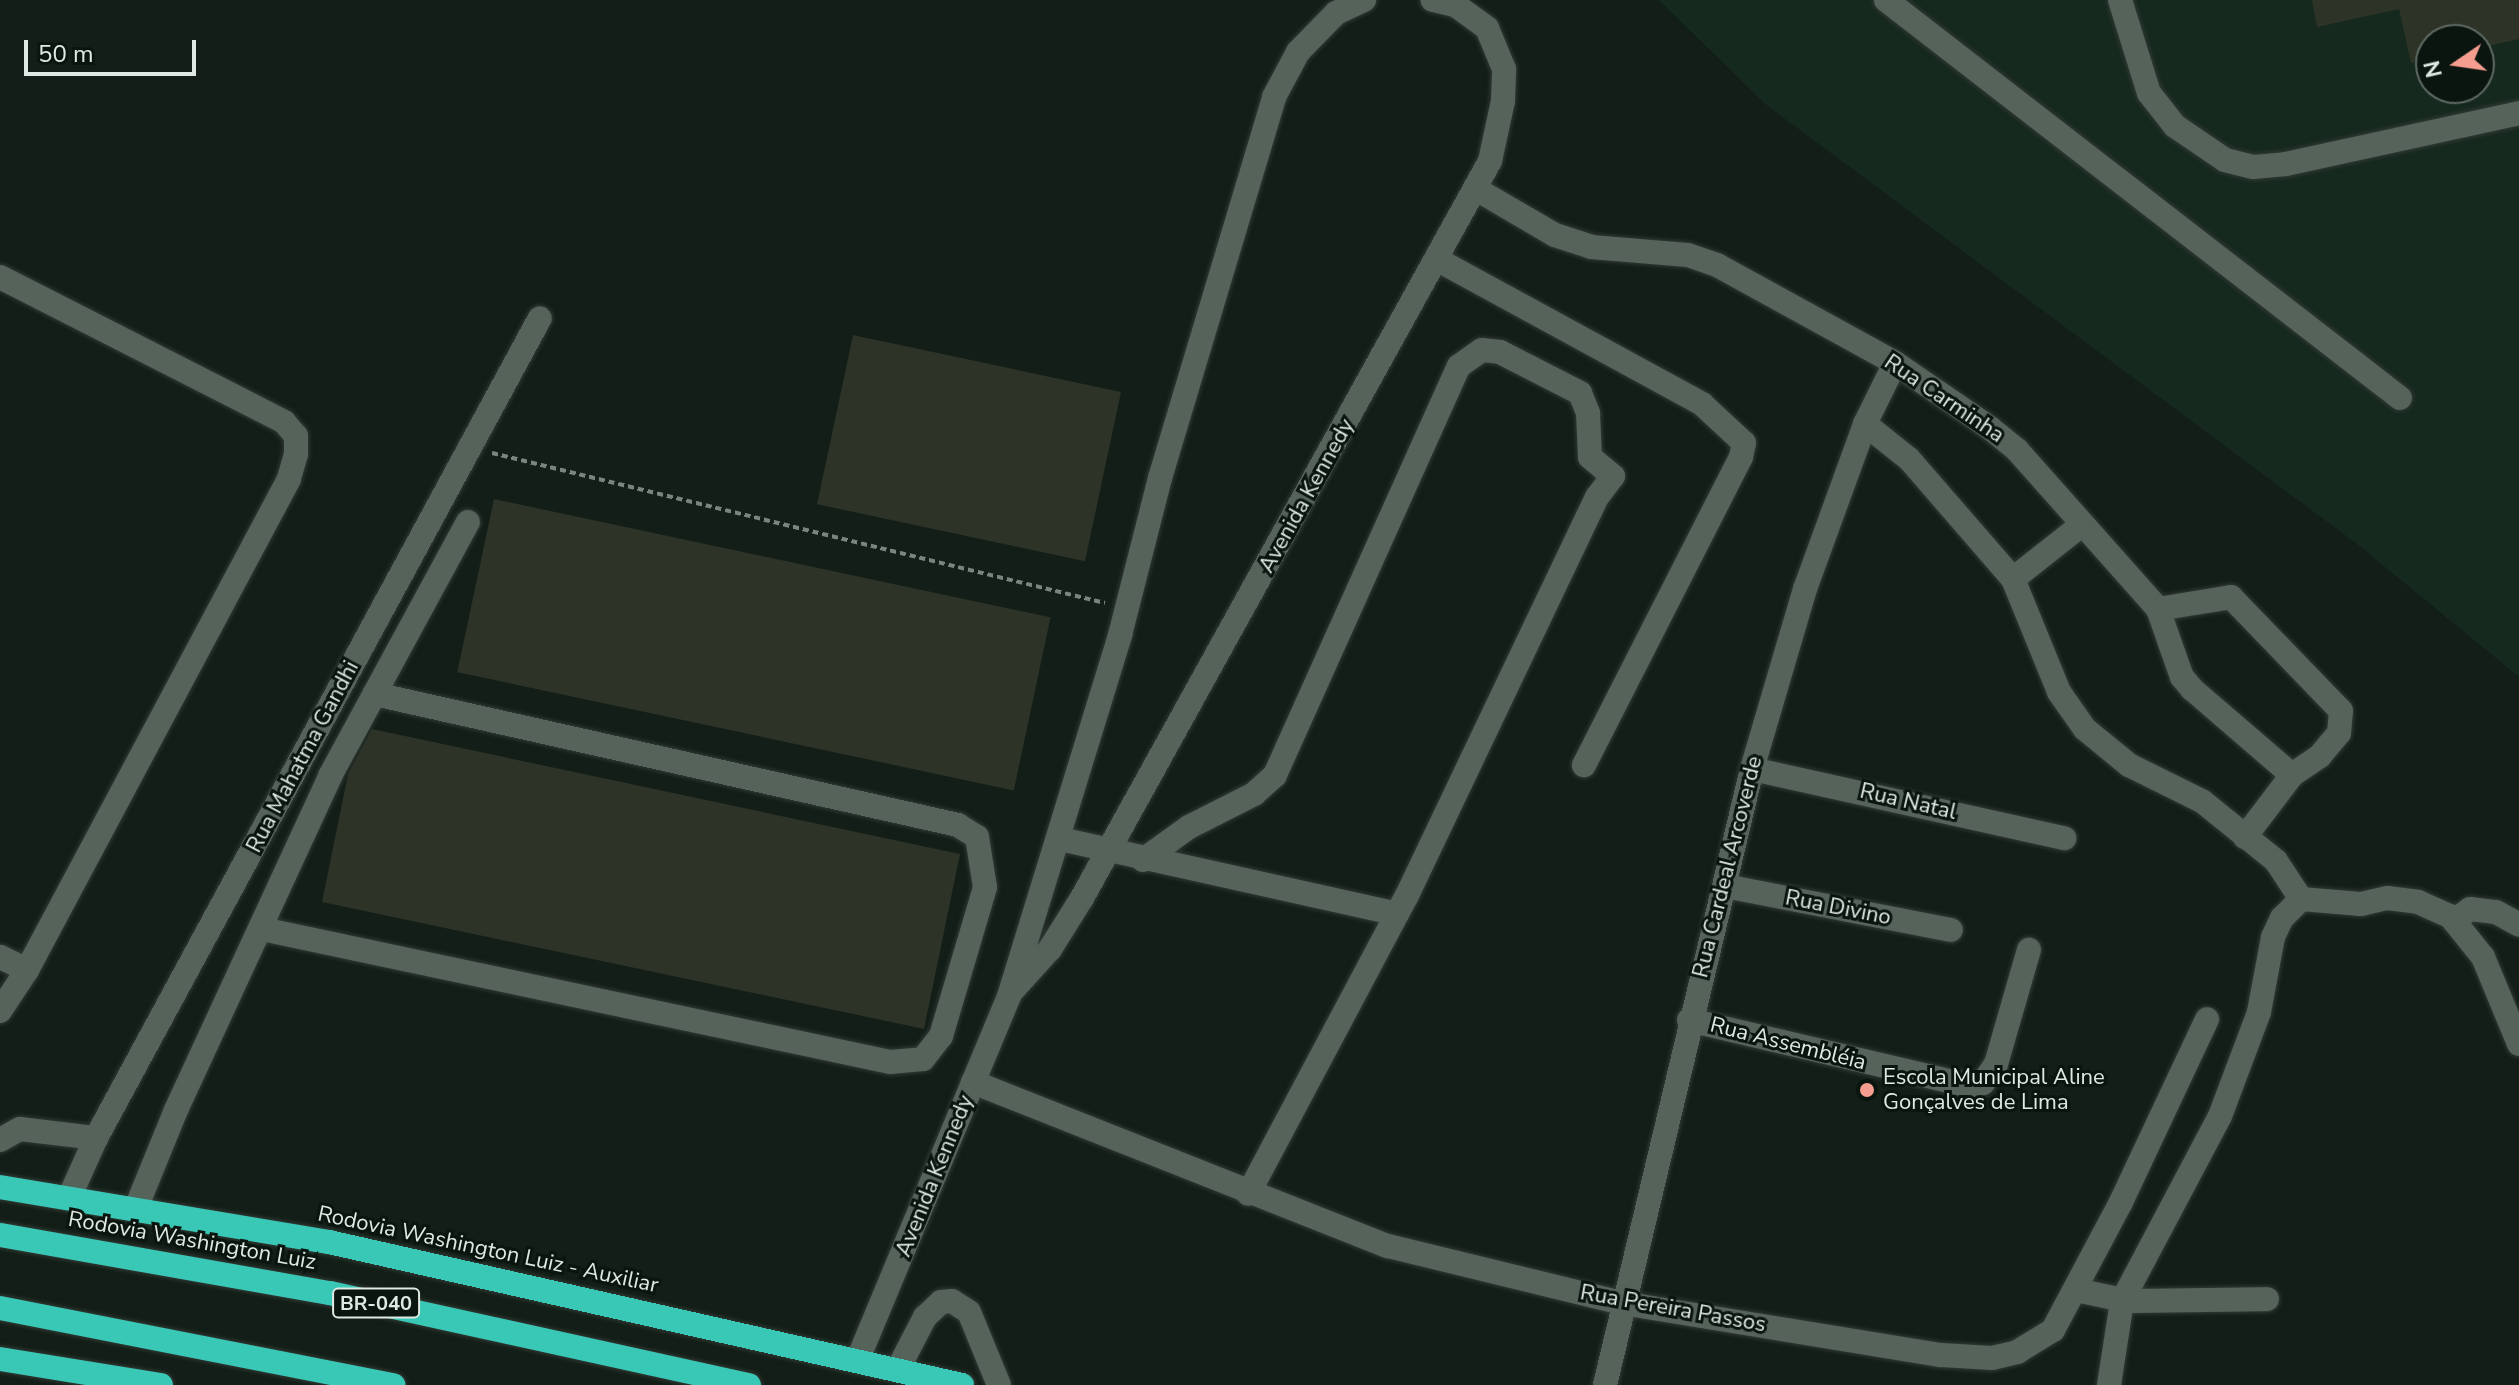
<!DOCTYPE html>
<meta charset="utf-8">
<style>
body{margin:0}
#map{position:relative;width:2519px;height:1385px;overflow:hidden;background:#121e17;font-family:"Nunito Sans",sans-serif}
div>[style]{position:absolute}
.built>*{inset:0;background:#16291e}
.building>*{inset:0;background:#2d3327;transform-origin:0 0}
.path>*{height:4px;margin-top:-2px;transform-origin:0;background:repeating-linear-gradient(90deg,#7b857e 0 6px,transparent 0 10px)}
.roads{filter:drop-shadow(0 0 2px #323935) drop-shadow(0 0 2px #323935)}
.minor>*{height:24px;margin:-12px;padding:0 12px;transform-origin:12px;border-radius:12px;background:#55635a}
.highway>*{height:24px;margin:-12px;padding:0 12px;transform-origin:12px;border-radius:12px;background:#3ac8b6}
.dots>*{width:22px;height:22px;translate:-50% -50%;box-sizing:border-box;border:4px solid #09150e;border-radius:50%}
span{translate:-50% -50%;white-space:nowrap;text-align:center;line-height:1.15;-webkit-text-stroke:6px #09150e;paint-order:stroke}
.shield-label span{padding:2px 6px;background:#09150e;border:2px solid;border-radius:6px;-webkit-text-stroke-width:0}
.shield-label{font-size:20px;color:#e0e8e2;font-weight:700}
.street-label{font-size:22px;color:#e0e8e2}
.poi-label{font-size:22px;color:#e0e8e2}
.left{translate:0 -50%;text-align:left}
.north{position:absolute;left:2415px;top:24px;width:80px;height:80px;box-sizing:border-box;background:#09150e;border:2px solid #5f6963;border-radius:50%;rotate:257deg;font-size:22px;font-weight:700;line-height:32px;text-align:center;color:#e0e8e2}
.north::after{content:'';display:block;margin:auto;width:28px;height:36px;background:#f59d8e;clip-path:polygon(50% 0,100% 100%,50% 72%,0 100%)}
.scale{position:absolute;left:24px;top:40px;width:172px;height:36px;box-sizing:border-box;border:4px solid #e0e8e2;border-top:0;padding-left:10px;font-size:24px;line-height:28px;white-space:nowrap;color:#e0e8e2;-webkit-text-stroke:6px #09150e;paint-order:stroke}
</style>
<div id="map">
<div class="built">
<div style="clip-path:polygon(evenodd,1659px 0,2519px 0,2519px 677px,2357px 544px,1765px 104px,1659px 0,2431px 40px,2479px 40px,2479px 88px,2431px 88px,2431px 40px)"></div>
</div>
<div class="building">
<div style="clip-path:polygon(2312px 0,2519px 0,2519px 39px,2479px 48px,2479px 40px,2431px 40px,2431px 58px,2411px 63px,2399px 9px,2317px 27px)"></div>
<div style="left:853px;top:335px;width:274px;height:173px;rotate:12deg"></div>
<div style="left:494px;top:499px;width:569px;height:177px;rotate:12deg"></div>
<div style="clip-path:polygon(372px 729px,960px 854px,924px 1029px,322px 902px,348px 774px)"></div>
</div>
<div class="path">
<div style="left:492px;top:453px;width:631px;rotate:13.75deg"></div>
</div>
<div class="roads">
<div class="minor">
<div style="left:1886px;top:0;width:650px;rotate:37.75deg"></div>
<div style="left:2120px;top:0;width:97px;rotate:72.7deg"></div>
<div style="left:2149px;top:93px;width:42px;rotate:51.8deg"></div>
<div style="left:2175px;top:126px;width:60px;rotate:34.2deg"></div>
<div style="left:2225px;top:160px;width:29px;rotate:14deg"></div>
<div style="left:2253px;top:167px;width:33px;rotate:-5deg"></div>
<div style="left:2286px;top:164px;width:239px;rotate:-12.3deg"></div>
<div style="left:1476px;top:189px;width:91px;rotate:30.2deg"></div>
<div style="left:1555px;top:235px;width:38px;rotate:18deg"></div>
<div style="left:1591px;top:247px;width:97px;rotate:4.7deg"></div>
<div style="left:1688px;top:255px;width:31px;rotate:19deg"></div>
<div style="left:1717px;top:265px;width:203px;rotate:28.8deg"></div>
<div style="left:1895px;top:363px;width:115px;rotate:34.4deg"></div>
<div style="left:1990px;top:428px;width:35px;rotate:39deg"></div>
<div style="left:2017px;top:450px;width:213px;rotate:48.4deg"></div>
<div style="left:2158px;top:609px;width:72px;rotate:70.6deg"></div>
<div style="left:2182px;top:677px;width:16px;rotate:50deg"></div>
<div style="left:2192px;top:689px;width:132px;rotate:40.7deg"></div>
<div style="left:1438px;top:260px;width:301px;rotate:28.6deg"></div>
<div style="left:1702px;top:404px;width:57px;rotate:42.9deg"></div>
<div style="left:1744px;top:443px;width:14px;rotate:102deg"></div>
<div style="left:1741px;top:457px;width:346px;rotate:117deg"></div>
<div style="left:0;top:277px;width:319px;rotate:27deg"></div>
<div style="left:284px;top:422px;width:18px;rotate:49deg"></div>
<div style="left:296px;top:436px;width:18px;rotate:90deg"></div>
<div style="left:296px;top:454px;width:26px;rotate:106deg"></div>
<div style="left:289px;top:479px;width:557px;rotate:118.08deg"></div>
<div style="left:27px;top:970px;width:30px;rotate:-154deg"></div>
<div style="left:1865px;top:424px;width:56px;rotate:38.5deg"></div>
<div style="left:1909px;top:459px;width:159px;rotate:49.1deg"></div>
<div style="left:2013px;top:579px;width:122px;rotate:67.8deg"></div>
<div style="left:2059px;top:692px;width:45px;rotate:54.9deg"></div>
<div style="left:2085px;top:729px;width:57px;rotate:39.3deg"></div>
<div style="left:2129px;top:765px;width:81px;rotate:26.3deg"></div>
<div style="left:2202px;top:801px;width:95px;rotate:39deg"></div>
<div style="left:2276px;top:861px;width:45px;rotate:56.7deg"></div>
<div style="left:2301px;top:899px;width:60px;rotate:4.8deg"></div>
<div style="left:2361px;top:904px;width:27px;rotate:-13deg"></div>
<div style="left:2387px;top:898px;width:31px;rotate:7deg"></div>
<div style="left:2418px;top:902px;width:35px;rotate:24deg"></div>
<div style="left:2450px;top:916px;width:53px;rotate:51.2deg"></div>
<div style="left:2483px;top:957px;width:94px;rotate:67.5deg"></div>
<div style="left:2013px;top:579px;width:85px;rotate:-38.3deg"></div>
<div style="left:2158px;top:609px;width:74px;rotate:-9.3deg"></div>
<div style="left:2231px;top:597px;width:158px;rotate:46deg"></div>
<div style="left:2341px;top:711px;width:22px;rotate:95deg"></div>
<div style="left:2339px;top:733px;width:30px;rotate:130deg"></div>
<div style="left:2320px;top:756px;width:34px;rotate:146deg"></div>
<div style="left:2292px;top:775px;width:78px;rotate:127.2deg"></div>
<div style="left:1752px;top:769px;width:320px;rotate:12.5deg"></div>
<div style="left:1060px;top:839px;width:345px;rotate:12.5deg"></div>
<div style="left:1143px;top:860px;width:57px;rotate:-35.7deg"></div>
<div style="left:1189px;top:827px;width:73px;rotate:-26.9deg"></div>
<div style="left:1254px;top:794px;width:28px;rotate:-42deg"></div>
<div style="left:1275px;top:775px;width:448px;rotate:-65.8deg"></div>
<div style="left:1459px;top:366px;width:28px;rotate:-35deg"></div>
<div style="left:1482px;top:350px;width:18px;rotate:6deg"></div>
<div style="left:1500px;top:352px;width:90px;rotate:27.1deg"></div>
<div style="left:1580px;top:393px;width:22px;rotate:68deg"></div>
<div style="left:1588px;top:413px;width:44px;rotate:87.4deg"></div>
<div style="left:1590px;top:457px;width:30px;rotate:40deg"></div>
<div style="left:1613px;top:476px;width:26px;rotate:127deg"></div>
<div style="left:1597px;top:497px;width:443px;rotate:115.5deg"></div>
<div style="left:1406px;top:897px;width:336px;rotate:118deg"></div>
<div style="left:1725px;top:886px;width:230px;rotate:11deg"></div>
<div style="left:2454px;top:921px;width:20px;rotate:-37deg"></div>
<div style="left:2470px;top:909px;width:26px;rotate:7deg"></div>
<div style="left:2496px;top:912px;width:26px;rotate:29deg"></div>
<div style="left:262px;top:929px;width:642px;rotate:11.96deg"></div>
<div style="left:890px;top:1062px;width:33px;rotate:-5deg"></div>
<div style="left:923px;top:1059px;width:29px;rotate:-52deg"></div>
<div style="left:941px;top:1036px;width:155px;rotate:-73.5deg"></div>
<div style="left:985px;top:887px;width:51px;rotate:-99.1deg"></div>
<div style="left:977px;top:837px;width:22px;rotate:-148deg"></div>
<div style="left:958px;top:825px;width:598px;rotate:-167.34deg"></div>
<div style="left:1012px;top:991px;width:57px;rotate:-47.9deg"></div>
<div style="left:1050px;top:949px;width:60px;rotate:-57.9deg"></div>
<div style="left:1082px;top:898px;width:842px;rotate:-61.03deg"></div>
<div style="left:1490px;top:161px;width:61px;rotate:-77.8deg"></div>
<div style="left:1503px;top:101px;width:32px;rotate:-88deg"></div>
<div style="left:1504px;top:69px;width:44px;rotate:-112.5deg"></div>
<div style="left:1487px;top:28px;width:39px;rotate:-144deg"></div>
<div style="left:1455px;top:5px;width:23px;rotate:-167deg"></div>
<div style="left:0;top:1011px;width:49px;rotate:-56.6deg"></div>
<div style="left:1689px;top:1020px;width:290px;rotate:13.2deg"></div>
<div style="left:1971px;top:1086px;width:12px;rotate:-14deg"></div>
<div style="left:1983px;top:1083px;width:23px;rotate:-56deg"></div>
<div style="left:1996px;top:1064px;width:119px;rotate:-73.9deg"></div>
<div style="left:973px;top:1082px;width:446px;rotate:21.6deg"></div>
<div style="left:1388px;top:1246px;width:241px;rotate:13.7deg"></div>
<div style="left:1622px;top:1303px;width:323px;rotate:9.3deg"></div>
<div style="left:1941px;top:1355px;width:51px;rotate:3.4deg"></div>
<div style="left:1992px;top:1358px;width:26px;rotate:-13deg"></div>
<div style="left:2017px;top:1352px;width:42px;rotate:-31.4deg"></div>
<div style="left:2053px;top:1330px;width:145px;rotate:-62deg"></div>
<div style="left:2121px;top:1202px;width:202px;rotate:-64.8deg"></div>
<div style="left:0;top:1140px;width:23px;rotate:-29deg"></div>
<div style="left:20px;top:1129px;width:77px;rotate:6.8deg"></div>
<div style="left:69px;top:1198px;width:66px;rotate:-65.8deg"></div>
<div style="left:96px;top:1138px;width:932px;rotate:-61.57deg"></div>
<div style="left:136px;top:1208px;width:106px;rotate:-67.8deg"></div>
<div style="left:176px;top:1110px;width:368px;rotate:-65.2deg"></div>
<div style="left:330px;top:776px;width:289px;rotate:-61.5deg"></div>
<div style="left:2076px;top:1290px;width:53px;rotate:11.9deg"></div>
<div style="left:2128px;top:1301px;width:139px;rotate:-0.8deg"></div>
<div style="left:858px;top:1359px;width:396px;rotate:-67.4deg"></div>
<div style="left:1010px;top:993px;width:375px;rotate:-72.9deg"></div>
<div style="left:1120px;top:635px;width:162px;rotate:-75.7deg"></div>
<div style="left:1160px;top:478px;width:398px;rotate:-73.3deg"></div>
<div style="left:1274px;top:97px;width:51px;rotate:-61.9deg"></div>
<div style="left:1298px;top:52px;width:54px;rotate:-45.7deg"></div>
<div style="left:1336px;top:13px;width:31px;rotate:-25deg"></div>
<div style="left:898px;top:1369px;width:59px;rotate:-62.6deg"></div>
<div style="left:925px;top:1317px;width:22px;rotate:-43deg"></div>
<div style="left:941px;top:1302px;width:11px;rotate:-5deg"></div>
<div style="left:952px;top:1301px;width:20px;rotate:33deg"></div>
<div style="left:969px;top:1312px;width:79px;rotate:67.7deg"></div>
<div style="left:1605px;top:1385px;width:633px;rotate:-76.58deg"></div>
<div style="left:1752px;top:769px;width:188px;rotate:-73.6deg"></div>
<div style="left:1805px;top:589px;width:176px;rotate:-70deg"></div>
<div style="left:1865px;top:424px;width:68px;rotate:-63.8deg"></div>
<div style="left:2109px;top:1385px;width:85px;rotate:-81.2deg"></div>
<div style="left:2122px;top:1301px;width:209px;rotate:-62.1deg"></div>
<div style="left:2220px;top:1116px;width:111px;rotate:-69.4deg"></div>
<div style="left:2259px;top:1012px;width:76px;rotate:-79.4deg"></div>
<div style="left:2273px;top:937px;width:21px;rotate:-65deg"></div>
<div style="left:2282px;top:918px;width:27px;rotate:-45deg"></div>
</div>
<div class="highway">
<div style="left:0;top:1187px;width:334px;rotate:9.5deg"></div>
<div style="left:329px;top:1242px;width:649px;rotate:12.73deg"></div>
<div style="left:0;top:1235px;width:335px;rotate:10deg"></div>
<div style="left:330px;top:1293px;width:429px;rotate:12.4deg"></div>
<div style="left:0;top:1308px;width:401px;rotate:11.1deg"></div>
<div style="left:0;top:1359px;width:163px;rotate:9.2deg"></div>
</div>
</div>
<div class="dots">
<div style="left:1867px;top:1090px;background:#f59d8e"></div>
</div>
<div class="shield-label">
<span style="left:376px;top:1303px">BR-040</span>
</div>
<div class="street-label">
<span style="left:1944px;top:399px;rotate:34deg">Rua Carminha</span>
<span style="left:1307px;top:496px;rotate:-61deg">Avenida Kennedy</span>
<span style="left:303px;top:757px;rotate:-62deg">Rua Mahatma Gandhi</span>
<span style="left:1908px;top:802px;rotate:13deg">Rua Natal</span>
<span style="left:1728px;top:867px;rotate:-76deg">Rua Cardeal Arcoverde</span>
<span style="left:1838px;top:908px;rotate:11deg">Rua Divino</span>
<span style="left:1788px;top:1044px;rotate:14deg">Rua Assembléia</span>
<span style="left:935px;top:1176px;rotate:-68deg">Avenida Kennedy</span>
<span style="left:192px;top:1241px;rotate:10deg">Rodovia Washington Luiz</span>
<span style="left:488px;top:1250px;rotate:12deg">Rodovia Washington Luiz - Auxiliar</span>
<span style="left:1673px;top:1309px;rotate:10deg">Rua Pereira Passos</span>
</div>
<div class="poi-label">
<span class="left" style="left:1883px;top:1090px">Escola Municipal Aline<br>Gonçalves de Lima</span>
</div>
<div class="north">N</div>
<div class="scale">50 m</div>
</div>
